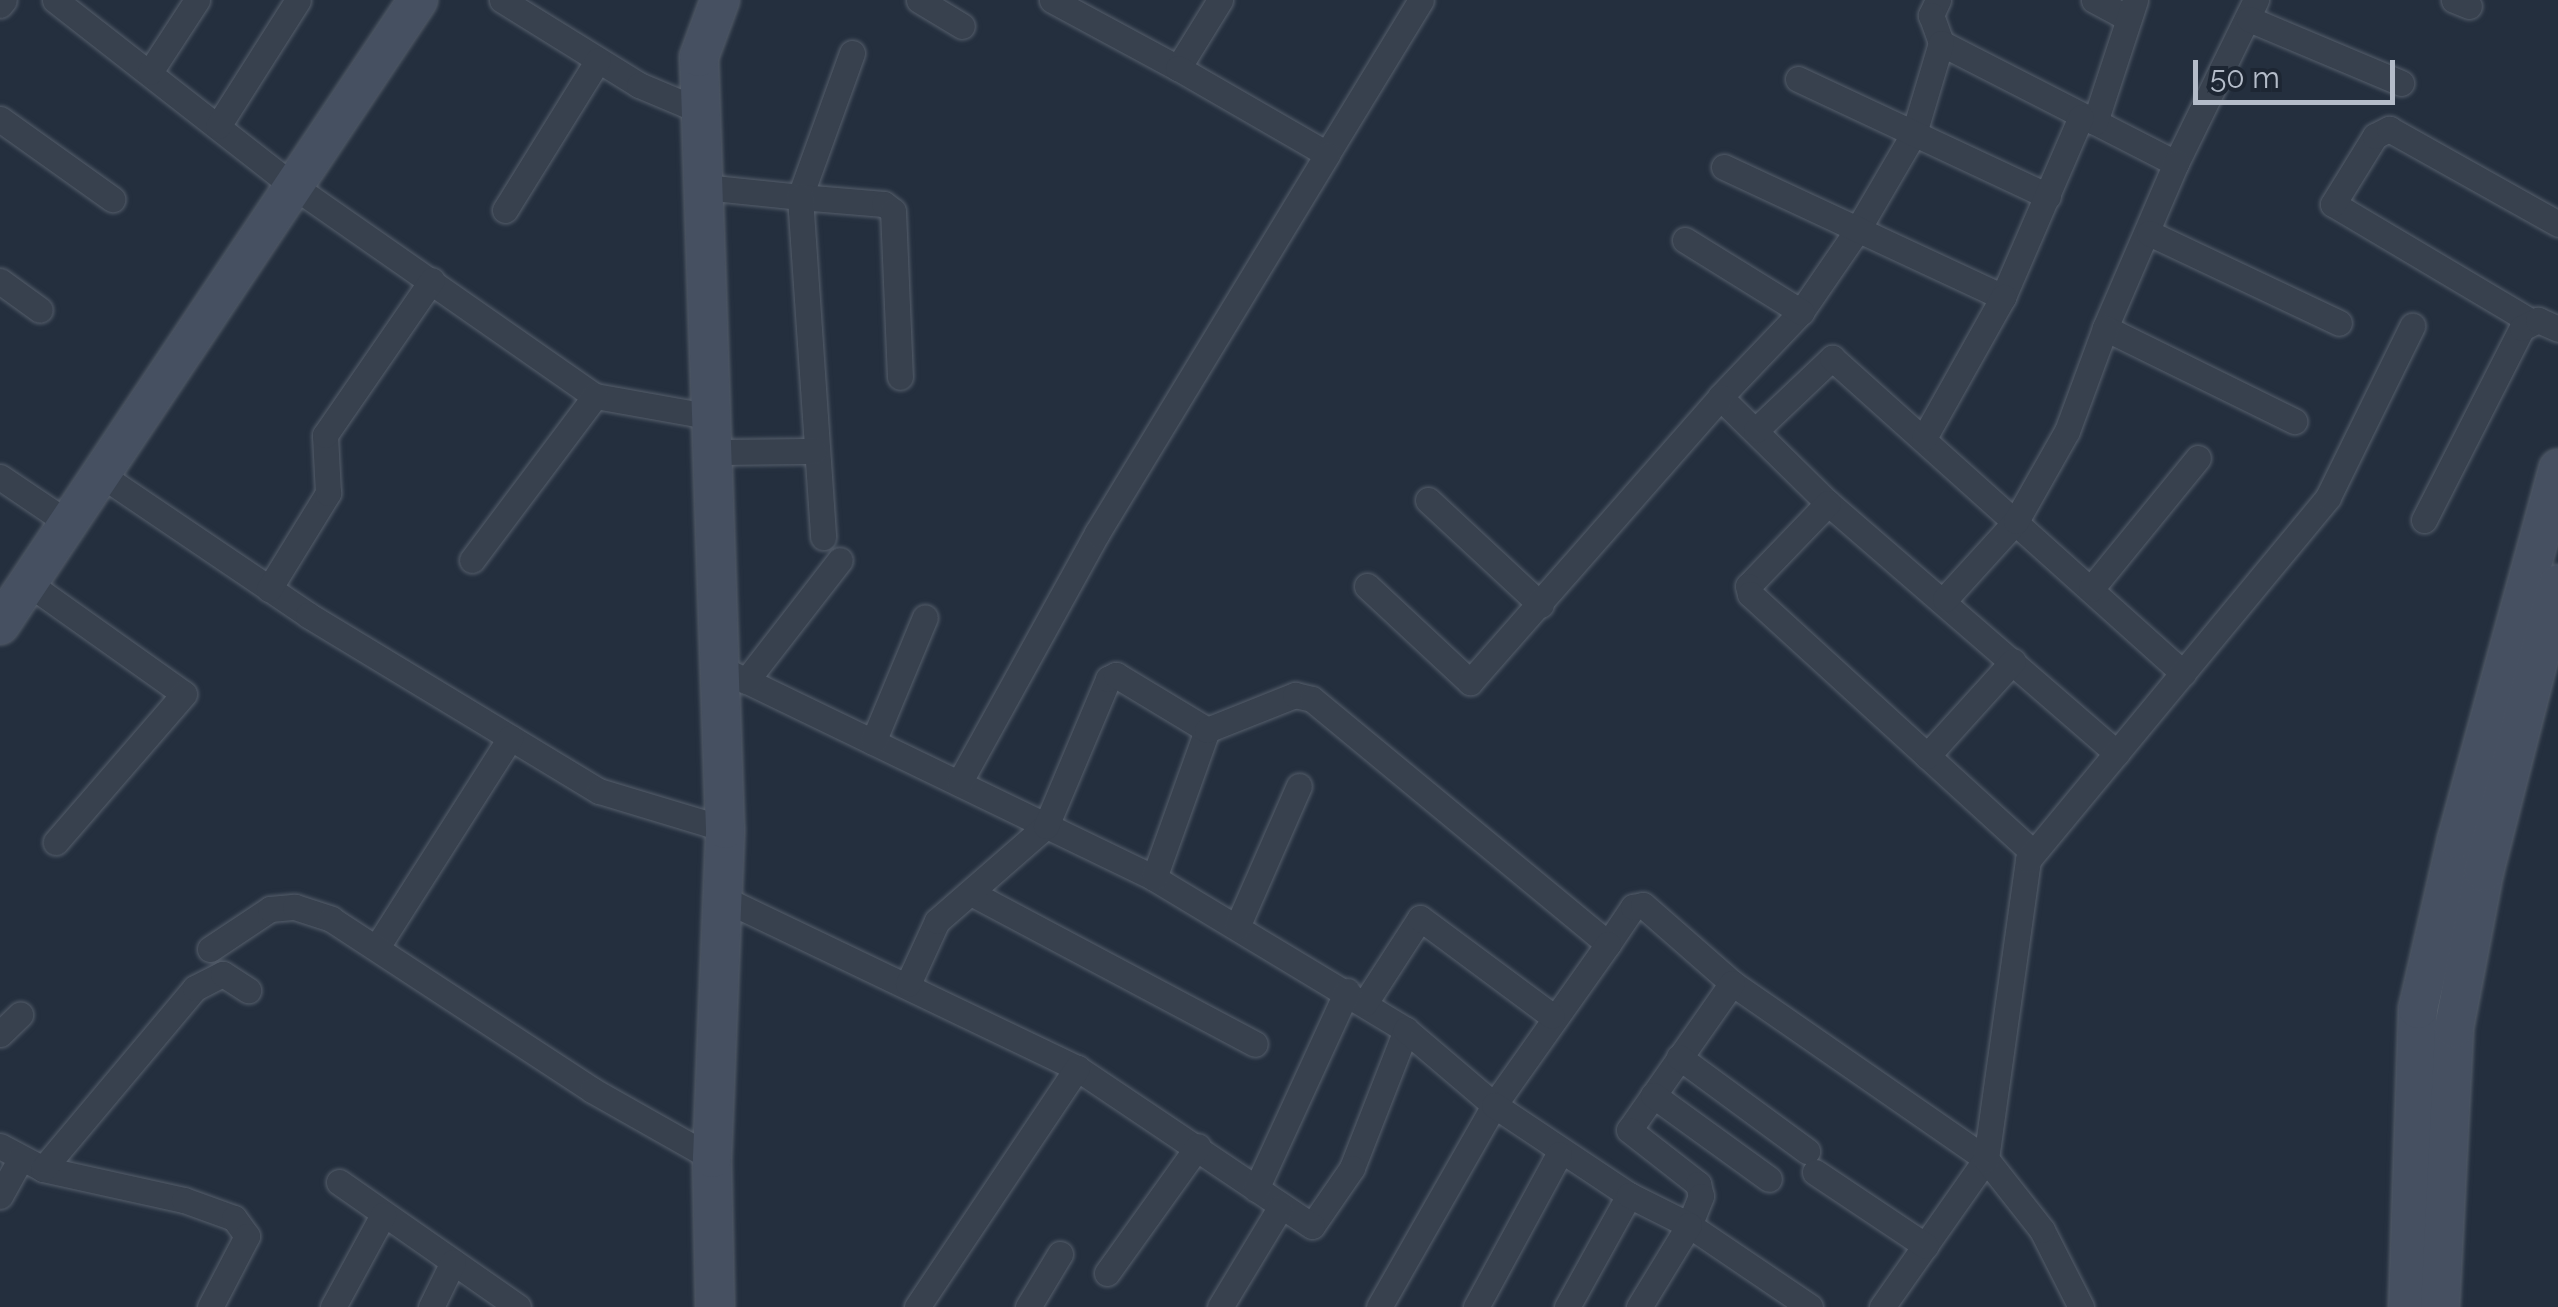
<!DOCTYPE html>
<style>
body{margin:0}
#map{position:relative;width:2558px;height:1307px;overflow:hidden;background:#242f3e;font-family:Raleway,sans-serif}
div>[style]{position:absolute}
.roads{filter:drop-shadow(0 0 2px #565f6c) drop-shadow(0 0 2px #565f6c)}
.street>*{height:25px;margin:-12.5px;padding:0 12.5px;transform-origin:12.5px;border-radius:12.5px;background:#38414e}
.secondary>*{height:38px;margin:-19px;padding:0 19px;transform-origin:19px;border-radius:19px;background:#465061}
span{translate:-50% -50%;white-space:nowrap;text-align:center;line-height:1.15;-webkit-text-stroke:8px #1d2633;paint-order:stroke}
.scale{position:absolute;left:2193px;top:60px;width:202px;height:45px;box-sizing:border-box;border:5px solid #b4bcc9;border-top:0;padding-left:12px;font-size:30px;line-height:35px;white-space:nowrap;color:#b4bcc9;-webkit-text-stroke:8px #1d2633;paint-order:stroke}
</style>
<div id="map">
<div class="roads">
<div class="street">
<div style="left:55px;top:0;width:301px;rotate:38deg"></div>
<div style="left:292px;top:185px;width:369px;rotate:34.9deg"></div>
<div style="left:595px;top:396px;width:120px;rotate:10.1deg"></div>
<div style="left:502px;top:0;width:161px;rotate:31.8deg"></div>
<div style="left:639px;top:85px;width:67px;rotate:22.8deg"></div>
<div style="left:919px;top:0;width:50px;rotate:31.2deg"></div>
<div style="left:1052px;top:0;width:143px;rotate:28.4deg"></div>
<div style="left:1220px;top:0;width:80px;rotate:121.7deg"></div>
<div style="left:1178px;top:68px;width:172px;rotate:30deg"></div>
<div style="left:1327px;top:154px;width:180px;rotate:-58.6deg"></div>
<div style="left:1938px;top:0;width:17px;rotate:115deg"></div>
<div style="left:1931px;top:15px;width:30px;rotate:70deg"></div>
<div style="left:1941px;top:43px;width:264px;rotate:27.1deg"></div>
<div style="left:2176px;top:163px;width:182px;rotate:-63.9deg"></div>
<div style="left:2094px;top:0;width:38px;rotate:28deg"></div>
<div style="left:2454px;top:0;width:16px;rotate:22deg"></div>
<div style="left:0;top:5px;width:6px;rotate:-51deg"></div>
<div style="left:2249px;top:19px;width:165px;rotate:22.8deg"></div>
<div style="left:1941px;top:43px;width:94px;rotate:106.7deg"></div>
<div style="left:1914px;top:133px;width:111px;rotate:120.3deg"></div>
<div style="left:1858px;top:229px;width:101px;rotate:124.5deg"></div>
<div style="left:1801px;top:312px;width:117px;rotate:133.6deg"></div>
<div style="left:1720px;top:397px;width:151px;rotate:44.5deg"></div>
<div style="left:1828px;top:503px;width:382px;rotate:40.9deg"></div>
<div style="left:852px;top:53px;width:153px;rotate:109.9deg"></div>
<div style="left:800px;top:197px;width:84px;rotate:4.8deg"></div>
<div style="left:884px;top:204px;width:11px;rotate:38deg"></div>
<div style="left:893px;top:211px;width:166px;rotate:87.6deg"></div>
<div style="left:150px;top:72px;width:86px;rotate:-56.9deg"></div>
<div style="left:1798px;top:79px;width:276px;rotate:25.1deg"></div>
<div style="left:0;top:119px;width:138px;rotate:35.5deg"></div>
<div style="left:2095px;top:122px;width:128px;rotate:-71.8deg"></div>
<div style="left:218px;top:126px;width:149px;rotate:-57.6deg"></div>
<div style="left:2176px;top:163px;width:180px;rotate:113.3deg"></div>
<div style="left:2105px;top:328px;width:211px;rotate:26.2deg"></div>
<div style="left:1724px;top:167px;width:308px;rotate:25deg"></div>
<div style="left:2003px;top:297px;width:196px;rotate:-66.6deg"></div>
<div style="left:704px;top:187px;width:97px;rotate:5.9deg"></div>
<div style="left:800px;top:197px;width:341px;rotate:86.1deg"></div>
<div style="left:505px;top:210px;width:176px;rotate:-58.2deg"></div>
<div style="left:2149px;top:233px;width:210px;rotate:25.3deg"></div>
<div style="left:1685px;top:240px;width:137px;rotate:31.8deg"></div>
<div style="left:0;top:281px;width:49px;rotate:35.9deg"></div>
<div style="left:2530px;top:321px;width:229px;rotate:-149.3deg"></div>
<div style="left:2333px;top:204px;width:80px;rotate:-58.3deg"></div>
<div style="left:2375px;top:136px;width:16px;rotate:-27deg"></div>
<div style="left:2389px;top:129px;width:194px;rotate:29.3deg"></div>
<div style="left:1756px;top:430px;width:105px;rotate:-43.5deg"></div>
<div style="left:1832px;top:358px;width:472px;rotate:41.9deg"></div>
<div style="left:1924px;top:438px;width:162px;rotate:-60.7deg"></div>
<div style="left:714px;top:452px;width:100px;rotate:-0.6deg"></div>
<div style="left:100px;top:474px;width:251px;rotate:34.1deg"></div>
<div style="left:308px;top:615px;width:340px;rotate:31.2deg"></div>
<div style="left:599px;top:791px;width:132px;rotate:16.8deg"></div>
<div style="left:0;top:477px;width:82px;rotate:34.1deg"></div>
<div style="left:1428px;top:500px;width:154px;rotate:42.9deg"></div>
<div style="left:1828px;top:503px;width:115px;rotate:133.9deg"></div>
<div style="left:1748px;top:586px;width:8px;rotate:76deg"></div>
<div style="left:1750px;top:594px;width:381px;rotate:42.4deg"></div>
<div style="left:2424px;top:520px;width:216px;rotate:-63deg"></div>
<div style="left:2522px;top:328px;width:18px;rotate:-27deg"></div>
<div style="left:2538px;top:320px;width:22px;rotate:24deg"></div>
<div style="left:472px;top:560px;width:205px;rotate:-53.1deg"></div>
<div style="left:28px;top:583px;width:191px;rotate:35.4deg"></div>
<div style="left:184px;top:694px;width:196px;rotate:130.9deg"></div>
<div style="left:1367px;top:586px;width:141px;rotate:43deg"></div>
<div style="left:1470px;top:682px;width:379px;rotate:-48.7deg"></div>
<div style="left:269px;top:589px;width:113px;rotate:-58.4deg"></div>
<div style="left:328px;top:493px;width:58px;rotate:-93deg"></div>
<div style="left:325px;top:435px;width:188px;rotate:-55.4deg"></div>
<div style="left:2091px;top:589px;width:169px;rotate:-50.8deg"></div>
<div style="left:1945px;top:599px;width:105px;rotate:-47.7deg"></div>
<div style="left:2016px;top:521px;width:103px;rotate:-60.5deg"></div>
<div style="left:2067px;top:431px;width:110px;rotate:-69.7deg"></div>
<div style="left:722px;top:669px;width:480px;rotate:25.8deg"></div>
<div style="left:1154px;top:878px;width:294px;rotate:31.1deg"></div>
<div style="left:1406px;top:1030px;width:148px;rotate:111.4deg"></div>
<div style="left:1352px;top:1168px;width:70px;rotate:124.6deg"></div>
<div style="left:1312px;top:1226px;width:283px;rotate:-146.1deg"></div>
<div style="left:1077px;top:1068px;width:391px;rotate:-154.4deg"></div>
<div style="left:746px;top:681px;width:153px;rotate:-52.2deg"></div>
<div style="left:873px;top:742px;width:135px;rotate:-67.4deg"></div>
<div style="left:1927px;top:756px;width:128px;rotate:-47.8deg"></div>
<div style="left:959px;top:783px;width:286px;rotate:-61.1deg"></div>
<div style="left:1097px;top:533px;width:443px;rotate:-58.7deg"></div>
<div style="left:1154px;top:878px;width:157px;rotate:-70.3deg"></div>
<div style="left:973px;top:894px;width:319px;rotate:28deg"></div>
<div style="left:1237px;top:927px;width:154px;rotate:-66.3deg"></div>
<div style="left:1608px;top:944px;width:45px;rotate:-56deg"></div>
<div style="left:1633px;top:907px;width:10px;rotate:-11deg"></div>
<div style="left:1643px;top:905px;width:118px;rotate:41.2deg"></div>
<div style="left:1732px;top:983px;width:309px;rotate:34.7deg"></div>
<div style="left:1986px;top:1159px;width:181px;rotate:125.1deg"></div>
<div style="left:377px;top:947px;width:248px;rotate:-57.5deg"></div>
<div style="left:210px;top:949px;width:72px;rotate:-33.7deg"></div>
<div style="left:270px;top:909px;width:25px;rotate:-5deg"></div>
<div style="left:295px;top:907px;width:38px;rotate:18deg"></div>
<div style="left:331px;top:919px;width:312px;rotate:33.2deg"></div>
<div style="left:592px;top:1090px;width:138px;rotate:29.5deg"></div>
<div style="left:1732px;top:983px;width:179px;rotate:125deg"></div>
<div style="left:1629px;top:1130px;width:88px;rotate:38deg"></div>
<div style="left:1698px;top:1184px;width:12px;rotate:76deg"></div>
<div style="left:1701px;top:1196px;width:31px;rotate:112deg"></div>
<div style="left:1689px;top:1225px;width:146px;rotate:34.1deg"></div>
<div style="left:908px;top:984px;width:69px;rotate:-65.3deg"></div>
<div style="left:937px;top:921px;width:145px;rotate:-41.1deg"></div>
<div style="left:1046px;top:826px;width:160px;rotate:-67.1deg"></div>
<div style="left:1108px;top:679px;width:9px;rotate:-27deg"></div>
<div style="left:1116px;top:675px;width:106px;rotate:31.1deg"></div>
<div style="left:1207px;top:730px;width:95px;rotate:-21.7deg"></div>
<div style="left:1295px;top:695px;width:17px;rotate:13deg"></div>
<div style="left:1312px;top:699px;width:384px;rotate:39.6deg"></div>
<div style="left:1608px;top:944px;width:197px;rotate:125.3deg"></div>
<div style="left:1494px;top:1105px;width:116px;rotate:-139.6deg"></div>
<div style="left:1365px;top:1003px;width:101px;rotate:-57.1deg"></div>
<div style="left:1420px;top:918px;width:164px;rotate:36.6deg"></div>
<div style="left:0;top:1034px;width:28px;rotate:-44deg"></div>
<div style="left:1679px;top:1057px;width:159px;rotate:36.3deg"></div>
<div style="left:1653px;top:1095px;width:143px;rotate:35.9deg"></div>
<div style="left:0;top:1146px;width:49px;rotate:28.1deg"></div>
<div style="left:43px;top:1169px;width:144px;rotate:12.4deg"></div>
<div style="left:184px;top:1200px;width:53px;rotate:19.8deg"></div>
<div style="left:234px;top:1218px;width:22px;rotate:54deg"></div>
<div style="left:247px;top:1236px;width:80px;rotate:117.5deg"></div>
<div style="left:43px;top:1169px;width:236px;rotate:-50deg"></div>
<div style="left:195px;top:988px;width:31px;rotate:-27deg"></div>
<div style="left:223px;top:974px;width:30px;rotate:33deg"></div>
<div style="left:1815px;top:1172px;width:133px;rotate:33.7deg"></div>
<div style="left:339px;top:1182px;width:218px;rotate:34.9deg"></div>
<div style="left:1256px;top:1189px;width:218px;rotate:-65.3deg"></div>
<div style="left:0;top:1196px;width:43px;rotate:-61.1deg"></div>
<div style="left:1107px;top:1273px;width:156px;rotate:-54.4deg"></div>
<div style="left:333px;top:1307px;width:105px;rotate:-61.5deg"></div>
<div style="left:431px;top:1307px;width:50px;rotate:-63.9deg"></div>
<div style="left:917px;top:1307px;width:288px;rotate:-56.2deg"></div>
<div style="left:1028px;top:1307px;width:62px;rotate:-58.9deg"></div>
<div style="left:1220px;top:1307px;width:116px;rotate:-58.8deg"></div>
<div style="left:1379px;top:1307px;width:232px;rotate:-60.3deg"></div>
<div style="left:1494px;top:1105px;width:162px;rotate:33.7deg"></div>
<div style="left:1476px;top:1307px;width:174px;rotate:-61.5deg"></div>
<div style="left:1567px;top:1307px;width:128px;rotate:-61deg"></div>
<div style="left:1629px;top:1195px;width:67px;rotate:26.6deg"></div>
<div style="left:1689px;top:1225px;width:96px;rotate:121.4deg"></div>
<div style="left:2081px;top:1307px;width:86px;rotate:-116.9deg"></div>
<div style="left:2042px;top:1230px;width:90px;rotate:-128.3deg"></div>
<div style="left:1986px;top:1159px;width:302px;rotate:-82deg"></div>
<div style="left:2028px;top:860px;width:471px;rotate:-50.4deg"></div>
<div style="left:2328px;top:497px;width:191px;rotate:-63.8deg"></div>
</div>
<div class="secondary">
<div style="left:0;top:625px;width:752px;rotate:-56.23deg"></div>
<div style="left:715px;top:1307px;width:149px;rotate:-91.2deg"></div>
<div style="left:712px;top:1158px;width:329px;rotate:-87.7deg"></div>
<div style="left:725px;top:829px;width:772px;rotate:-91.93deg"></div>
<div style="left:699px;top:57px;width:61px;rotate:-69.8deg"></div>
<div style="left:2408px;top:1307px;width:298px;rotate:-88.1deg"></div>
<div style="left:2418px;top:1009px;width:174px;rotate:-77.1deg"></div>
<div style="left:2457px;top:839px;width:384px;rotate:-74.7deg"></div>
<div style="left:2440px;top:1307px;width:279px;rotate:-87.1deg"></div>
<div style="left:2454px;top:1028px;width:159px;rotate:-79.1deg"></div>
<div style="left:2484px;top:872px;width:297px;rotate:-75.6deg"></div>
</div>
</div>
<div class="scale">50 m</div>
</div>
